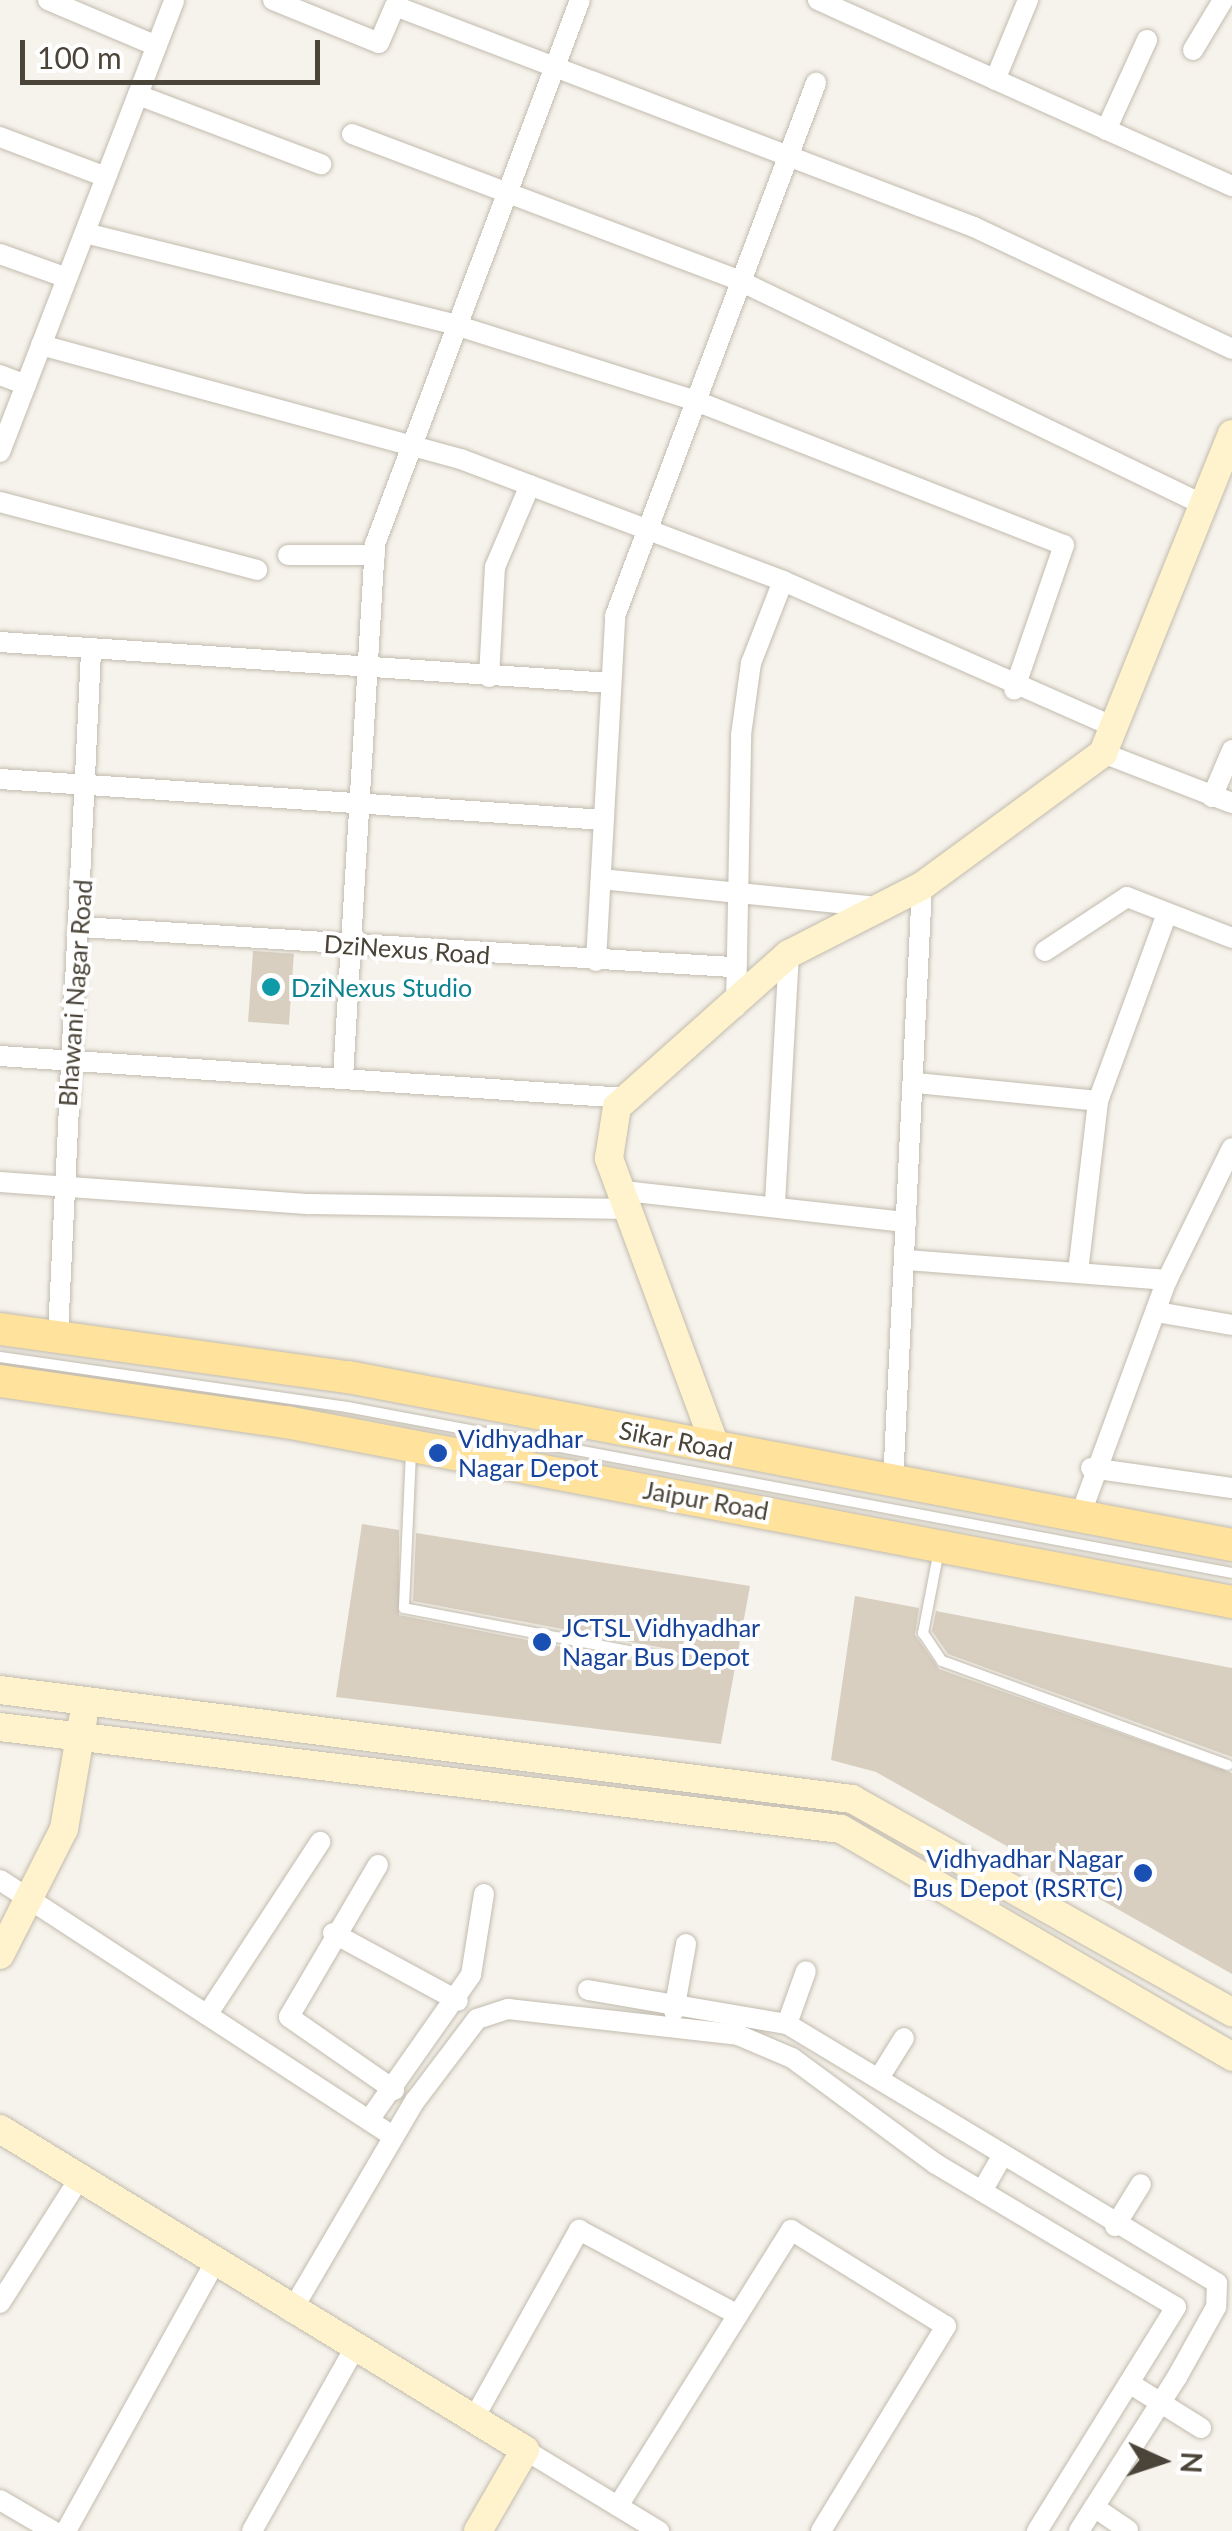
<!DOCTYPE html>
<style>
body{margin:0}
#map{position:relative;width:1232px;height:2531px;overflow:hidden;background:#f6f3ec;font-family:Lato,sans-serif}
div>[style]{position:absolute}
.building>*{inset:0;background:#d8cfc1;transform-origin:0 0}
.roads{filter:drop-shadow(0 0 2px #c2bbae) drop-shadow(0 0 2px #c2bbae)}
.lane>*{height:10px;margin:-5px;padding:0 5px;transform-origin:5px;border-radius:5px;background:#fff}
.street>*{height:20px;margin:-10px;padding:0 10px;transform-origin:10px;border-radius:10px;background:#fff}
.secondary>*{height:28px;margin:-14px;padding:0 14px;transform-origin:14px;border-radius:14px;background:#fff3cd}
.primary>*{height:32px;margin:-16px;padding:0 16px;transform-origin:16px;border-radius:16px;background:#ffe39c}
.dots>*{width:28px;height:28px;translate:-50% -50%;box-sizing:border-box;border:5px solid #fff;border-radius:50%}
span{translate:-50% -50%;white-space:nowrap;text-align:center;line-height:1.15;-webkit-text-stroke:8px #fff;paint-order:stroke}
.street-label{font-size:25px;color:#4b4439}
.culture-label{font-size:25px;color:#0d838f}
.left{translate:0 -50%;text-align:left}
.transit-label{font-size:25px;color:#164399}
.right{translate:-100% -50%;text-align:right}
.north{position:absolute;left:1112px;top:2411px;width:100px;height:100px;-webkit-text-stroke:8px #fff;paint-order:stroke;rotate:93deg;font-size:28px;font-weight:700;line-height:40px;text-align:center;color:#4b4439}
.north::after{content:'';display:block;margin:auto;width:35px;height:45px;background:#4b4439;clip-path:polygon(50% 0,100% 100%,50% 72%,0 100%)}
.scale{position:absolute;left:20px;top:40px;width:300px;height:45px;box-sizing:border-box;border:5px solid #4b4439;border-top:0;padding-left:12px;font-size:30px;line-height:35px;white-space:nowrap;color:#4b4439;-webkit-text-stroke:8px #fff;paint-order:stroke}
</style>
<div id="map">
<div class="building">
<div style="left:253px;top:951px;width:41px;height:71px;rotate:4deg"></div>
<div style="clip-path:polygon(362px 1524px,399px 1530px,399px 1615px,670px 1668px,680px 1662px,674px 1650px,413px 1601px,416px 1533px,750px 1586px,721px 1744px,336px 1697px)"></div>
<div style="clip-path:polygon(855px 1596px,919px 1608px,915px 1635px,939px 1669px,1232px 1773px,1232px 1974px,876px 1772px,831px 1760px)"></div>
<div style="clip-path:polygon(936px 1611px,1232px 1668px,1232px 1757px,948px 1654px,932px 1631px)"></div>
</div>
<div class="roads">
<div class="lane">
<div style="left:0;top:1357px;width:351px;rotate:8.2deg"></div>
<div style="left:347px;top:1407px;width:900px;rotate:10.62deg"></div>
<div style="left:411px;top:1452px;width:156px;rotate:92.6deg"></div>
<div style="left:404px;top:1608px;width:273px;rotate:10.8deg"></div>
<div style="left:939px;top:1550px;width:85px;rotate:100.9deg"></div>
<div style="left:923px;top:1633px;width:34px;rotate:56deg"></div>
<div style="left:942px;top:1661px;width:304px;rotate:20deg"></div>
</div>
<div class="street">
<div style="left:48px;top:0;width:118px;rotate:22.9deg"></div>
<div style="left:273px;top:0;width:114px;rotate:22.1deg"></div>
<div style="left:379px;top:43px;width:40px;rotate:-66.6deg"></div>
<div style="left:395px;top:6px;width:620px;rotate:20.89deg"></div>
<div style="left:974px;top:227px;width:285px;rotate:25.3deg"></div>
<div style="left:818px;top:0;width:454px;rotate:24.2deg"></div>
<div style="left:1193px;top:50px;width:58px;rotate:-59deg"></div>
<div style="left:995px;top:80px;width:87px;rotate:-67.6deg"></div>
<div style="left:138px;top:95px;width:196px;rotate:20.7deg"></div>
<div style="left:1106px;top:130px;width:99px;rotate:-65.5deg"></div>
<div style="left:352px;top:134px;width:413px;rotate:20.7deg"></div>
<div style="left:738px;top:280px;width:515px;rotate:25.77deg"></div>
<div style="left:0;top:137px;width:113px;rotate:20.7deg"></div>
<div style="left:85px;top:233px;width:378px;rotate:13.9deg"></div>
<div style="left:452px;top:324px;width:256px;rotate:17.5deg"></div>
<div style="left:696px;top:401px;width:395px;rotate:21.4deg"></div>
<div style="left:1064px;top:545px;width:153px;rotate:109deg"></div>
<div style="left:0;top:254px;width:71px;rotate:19.7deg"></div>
<div style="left:41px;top:345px;width:437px;rotate:15.2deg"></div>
<div style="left:463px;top:460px;width:342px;rotate:20.7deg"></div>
<div style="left:783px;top:581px;width:359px;rotate:23.8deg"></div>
<div style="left:0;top:375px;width:28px;rotate:21deg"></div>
<div style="left:0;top:452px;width:484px;rotate:-68.9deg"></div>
<div style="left:0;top:502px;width:266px;rotate:14.8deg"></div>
<div style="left:288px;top:555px;width:87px"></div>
<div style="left:0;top:642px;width:612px;rotate:3.84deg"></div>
<div style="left:489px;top:677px;width:110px;rotate:-86.9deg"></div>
<div style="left:495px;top:567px;width:89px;rotate:-66.9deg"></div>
<div style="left:1103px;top:753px;width:138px;rotate:21.2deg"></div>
<div style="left:0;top:779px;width:605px;rotate:3.88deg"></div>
<div style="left:1212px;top:797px;width:51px;rotate:-66.9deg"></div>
<div style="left:601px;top:879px;width:275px;rotate:5.8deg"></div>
<div style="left:81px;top:927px;width:652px;rotate:3.52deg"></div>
<div style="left:1045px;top:951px;width:98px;rotate:-33.4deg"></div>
<div style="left:1127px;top:897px;width:113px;rotate:21.3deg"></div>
<div style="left:596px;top:961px;width:346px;rotate:-86.8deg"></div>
<div style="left:615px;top:616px;width:570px;rotate:-69.34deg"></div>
<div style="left:736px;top:1007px;width:272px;rotate:-88.9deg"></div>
<div style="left:741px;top:735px;width:73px;rotate:-82.1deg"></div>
<div style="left:751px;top:663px;width:88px;rotate:-68.7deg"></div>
<div style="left:0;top:1056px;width:627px;rotate:3.84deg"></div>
<div style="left:343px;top:1077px;width:534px;rotate:-86.56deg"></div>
<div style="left:375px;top:544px;width:581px;rotate:-69.35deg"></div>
<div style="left:916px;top:1083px;width:183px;rotate:5.6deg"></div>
<div style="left:0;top:1182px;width:311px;rotate:4.1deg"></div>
<div style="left:310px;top:1204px;width:321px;rotate:0.9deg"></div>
<div style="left:624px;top:1191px;width:284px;rotate:6.3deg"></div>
<div style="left:775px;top:1203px;width:249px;rotate:-86.8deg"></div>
<div style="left:907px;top:1260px;width:261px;rotate:4.4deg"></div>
<div style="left:1078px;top:1272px;width:172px;rotate:-83.3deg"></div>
<div style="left:1098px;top:1101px;width:200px;rotate:-69.8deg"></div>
<div style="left:1157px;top:1312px;width:76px;rotate:9.8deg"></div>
<div style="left:58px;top:1334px;width:684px;rotate:-87.23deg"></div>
<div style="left:1091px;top:1468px;width:142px;rotate:8.1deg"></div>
<div style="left:893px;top:1483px;width:598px;rotate:-87.22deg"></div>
<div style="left:1080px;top:1516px;width:252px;rotate:-69.8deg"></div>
<div style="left:1167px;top:1280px;width:147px;rotate:-63.8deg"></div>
<div style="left:378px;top:1865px;width:176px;rotate:120.4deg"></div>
<div style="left:289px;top:2017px;width:128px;rotate:34.8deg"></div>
<div style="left:0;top:1880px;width:470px;rotate:33.1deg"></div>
<div style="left:333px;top:1933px;width:142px;rotate:28.5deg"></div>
<div style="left:588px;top:1990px;width:202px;rotate:9.7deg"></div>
<div style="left:787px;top:2024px;width:502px;rotate:31.06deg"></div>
<div style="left:1217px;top:2283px;width:24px;rotate:92deg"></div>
<div style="left:1216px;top:2307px;width:80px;rotate:119.1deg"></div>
<div style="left:1177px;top:2377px;width:183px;rotate:122.5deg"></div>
<div style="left:674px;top:2011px;width:68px;rotate:-79.8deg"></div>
<div style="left:207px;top:2015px;width:207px;rotate:-56.8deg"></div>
<div style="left:787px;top:2024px;width:56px;rotate:-70.3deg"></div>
<div style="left:879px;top:2078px;width:47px;rotate:-58deg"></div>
<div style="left:369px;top:2120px;width:177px;rotate:-54.9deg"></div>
<div style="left:471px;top:1975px;width:82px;rotate:-80.9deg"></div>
<div style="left:982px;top:2191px;width:39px;rotate:-60deg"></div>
<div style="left:1115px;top:2226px;width:49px;rotate:-58.2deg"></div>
<div style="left:0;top:2303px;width:147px;rotate:-57.5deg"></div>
<div style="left:291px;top:2312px;width:245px;rotate:-59.6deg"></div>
<div style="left:415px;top:2101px;width:103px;rotate:-52.9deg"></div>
<div style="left:477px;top:2019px;width:33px;rotate:-18deg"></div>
<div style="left:508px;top:2009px;width:231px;rotate:6.4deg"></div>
<div style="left:738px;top:2035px;width:59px;rotate:23.1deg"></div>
<div style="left:792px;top:2058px;width:179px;rotate:36.4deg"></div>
<div style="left:936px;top:2164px;width:279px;rotate:30.8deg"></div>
<div style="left:1176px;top:2307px;width:264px;rotate:121.8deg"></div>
<div style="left:1129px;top:2383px;width:85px;rotate:32deg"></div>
<div style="left:473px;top:2420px;width:218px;rotate:-60.8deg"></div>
<div style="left:579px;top:2230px;width:180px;rotate:28.1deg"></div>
<div style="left:525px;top:2450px;width:157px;rotate:31.2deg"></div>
<div style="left:0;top:2500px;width:61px;rotate:30.3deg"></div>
<div style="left:618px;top:2506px;width:326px;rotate:-57.9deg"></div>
<div style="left:791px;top:2230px;width:182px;rotate:31.8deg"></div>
<div style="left:946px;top:2326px;width:240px;rotate:121.4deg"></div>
<div style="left:1094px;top:2507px;width:41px;rotate:34.1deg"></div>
<div style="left:66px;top:2531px;width:303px;rotate:-61deg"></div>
<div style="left:252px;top:2531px;width:209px;rotate:-60.7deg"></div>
</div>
<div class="secondary">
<div style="left:716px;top:1448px;width:309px;rotate:-110.3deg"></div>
<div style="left:609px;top:1158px;width:52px;rotate:-81.1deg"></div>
<div style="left:617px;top:1107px;width:230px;rotate:-41.7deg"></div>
<div style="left:789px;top:954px;width:149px;rotate:-27.1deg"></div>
<div style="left:922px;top:886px;width:225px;rotate:-36.3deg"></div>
<div style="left:1103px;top:753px;width:344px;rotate:-68deg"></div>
<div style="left:0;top:1690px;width:859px;rotate:7.29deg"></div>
<div style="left:852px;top:1799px;width:436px;rotate:29.3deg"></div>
<div style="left:0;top:1727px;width:847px;rotate:6.92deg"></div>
<div style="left:841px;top:1829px;width:453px;rotate:30.2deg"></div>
<div style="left:0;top:1955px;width:141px;rotate:-63.1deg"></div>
<div style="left:64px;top:1829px;width:112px;rotate:-80.2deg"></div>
<div style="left:0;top:2129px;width:615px;rotate:31.44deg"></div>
<div style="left:525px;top:2450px;width:94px;rotate:120.1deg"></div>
</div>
<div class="primary">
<div style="left:0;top:1329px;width:351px;rotate:7.9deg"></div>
<div style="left:348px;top:1377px;width:900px;rotate:10.76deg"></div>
<div style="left:0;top:1381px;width:289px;rotate:8.2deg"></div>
<div style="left:286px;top:1422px;width:963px;rotate:10.77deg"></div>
</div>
</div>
<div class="dots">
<div style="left:271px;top:987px;background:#0f9aa8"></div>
<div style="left:438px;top:1453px;background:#1a4fb4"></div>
<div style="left:542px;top:1642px;background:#1a4fb4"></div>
<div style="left:1143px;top:1873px;background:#1a4fb4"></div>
</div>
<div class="street-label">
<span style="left:407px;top:949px;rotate:4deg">DziNexus Road</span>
<span style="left:75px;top:993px;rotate:-86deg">Bhawani Nagar Road</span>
<span style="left:676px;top:1440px;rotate:11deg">Sikar Road</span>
<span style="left:706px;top:1500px;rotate:10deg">Jaipur Road</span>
</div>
<div class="culture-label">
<span class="left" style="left:291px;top:987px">DziNexus Studio</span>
</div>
<div class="transit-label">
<span class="left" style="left:458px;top:1453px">Vidhyadhar<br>Nagar Depot</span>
<span class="left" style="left:562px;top:1642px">JCTSL Vidhyadhar<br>Nagar Bus Depot</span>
<span class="right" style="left:1123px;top:1873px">Vidhyadhar Nagar<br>Bus Depot (RSRTC)</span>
</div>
<div class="north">N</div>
<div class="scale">100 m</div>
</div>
